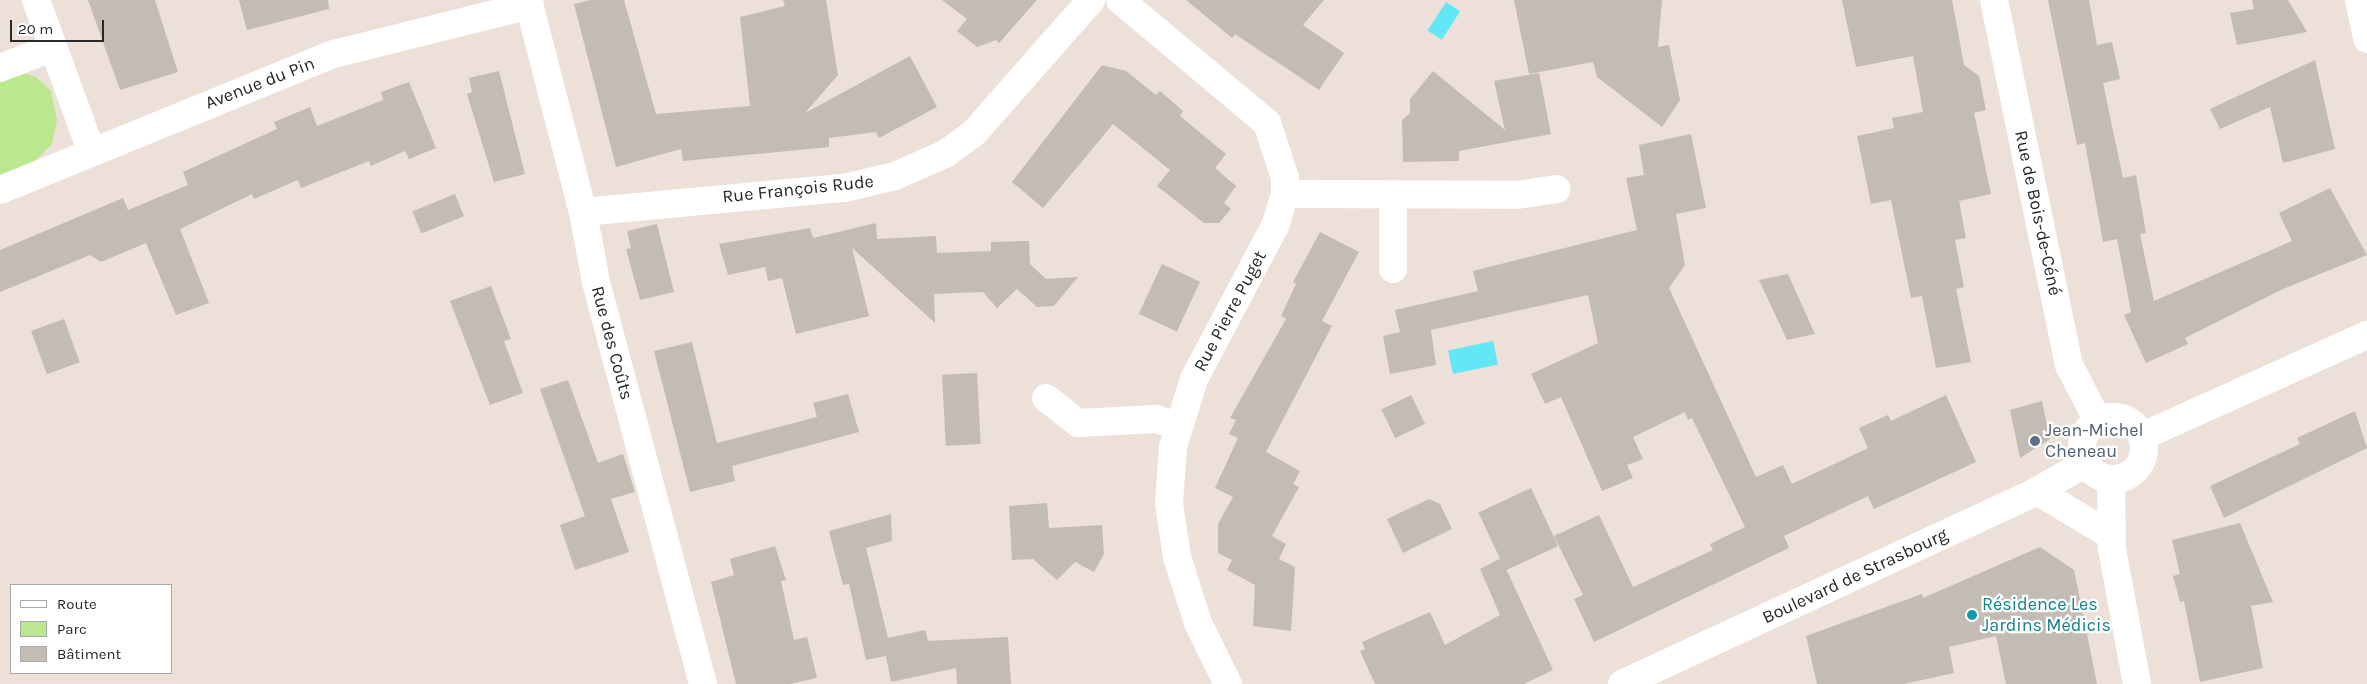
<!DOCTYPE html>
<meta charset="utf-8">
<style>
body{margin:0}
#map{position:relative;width:2367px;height:684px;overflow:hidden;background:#ece0d8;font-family:Karla,sans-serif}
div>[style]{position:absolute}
.green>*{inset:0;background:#bbe78f}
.water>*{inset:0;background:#62e7f7;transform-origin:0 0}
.building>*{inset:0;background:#c3bcb4;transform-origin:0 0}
.minor>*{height:28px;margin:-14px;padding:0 14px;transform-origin:14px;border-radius:14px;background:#fff}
.tertiary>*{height:28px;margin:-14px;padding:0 14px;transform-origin:14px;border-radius:14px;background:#fff}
.secondary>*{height:28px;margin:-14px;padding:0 14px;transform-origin:14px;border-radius:14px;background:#fff}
.secondary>.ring{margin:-14px;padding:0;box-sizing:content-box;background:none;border:28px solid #fff;border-radius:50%}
.dots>*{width:14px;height:14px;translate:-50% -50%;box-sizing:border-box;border:2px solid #fff;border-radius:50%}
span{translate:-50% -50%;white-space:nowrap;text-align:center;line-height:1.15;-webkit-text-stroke:4.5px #fff;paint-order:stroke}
.street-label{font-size:18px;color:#282828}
.service-label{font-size:18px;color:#4e5e75}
.left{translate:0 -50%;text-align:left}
.culture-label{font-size:18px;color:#0d838f}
.legend{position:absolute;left:10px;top:584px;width:162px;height:90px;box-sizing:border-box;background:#fff;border:1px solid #a9a9a9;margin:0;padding:6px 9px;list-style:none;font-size:15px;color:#282828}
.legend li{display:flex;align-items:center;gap:10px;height:25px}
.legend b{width:25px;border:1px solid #a9a9a9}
.scale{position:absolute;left:10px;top:20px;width:94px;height:22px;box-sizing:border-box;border:2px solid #282828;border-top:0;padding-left:6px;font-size:15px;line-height:18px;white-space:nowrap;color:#282828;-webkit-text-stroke:4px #fff;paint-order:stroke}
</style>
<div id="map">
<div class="green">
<div style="clip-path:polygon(16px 71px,36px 77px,51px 91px,57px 120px,52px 144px,31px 165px,0 179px,0 78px)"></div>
</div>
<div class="water">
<div style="left:1446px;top:2px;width:17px;height:34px;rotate:33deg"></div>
<div style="left:1493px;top:341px;width:24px;height:46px;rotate:78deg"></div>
</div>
<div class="building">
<div style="clip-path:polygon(88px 0,155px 0,178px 72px,120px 90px)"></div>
<div style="clip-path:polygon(239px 0,328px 0,329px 9px,247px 30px)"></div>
<div style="clip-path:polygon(590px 0,624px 0,656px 114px,750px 106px,740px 17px,785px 6px,783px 0,826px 0,838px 75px,805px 113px,910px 56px,937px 107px,879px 138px,876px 132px,829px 138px,829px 147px,683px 161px,681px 149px,616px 167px,574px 4px)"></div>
<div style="clip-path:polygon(942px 0,1037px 0,999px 43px,996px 40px,977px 47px,957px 31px,967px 19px)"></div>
<div style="clip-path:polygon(1186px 0,1324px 0,1303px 25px,1344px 53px,1319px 90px,1235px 34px,1232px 38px)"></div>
<div style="clip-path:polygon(1514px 0,1662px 0,1658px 47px,1669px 45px,1680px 100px,1662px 127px,1597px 77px,1593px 62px,1529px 74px)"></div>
<div style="clip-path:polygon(1842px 0,1952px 0,1964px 65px,1979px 76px,1986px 110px,1974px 113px,1991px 194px,1959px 201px,1966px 238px,1955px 240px,1964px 287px,1956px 289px,1971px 362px,1936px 368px,1922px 296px,1911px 298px,1891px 200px,1871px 204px,1857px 136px,1894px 128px,1892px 118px,1923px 112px,1913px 56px,1856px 67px)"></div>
<div style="clip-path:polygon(2048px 0,2089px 0,2097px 45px,2112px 42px,2120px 79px,2103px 83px,2123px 178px,2136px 175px,2146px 233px,2140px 234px,2154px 301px,2292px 241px,2279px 213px,2330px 188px,2367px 255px,2283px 289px,2185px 338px,2188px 344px,2146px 363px,2124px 315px,2131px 312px,2117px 239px,2103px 242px,2085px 143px,2077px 145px)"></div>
<div style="clip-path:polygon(2252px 0,2288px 0,2307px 32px,2237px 45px,2230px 13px,2254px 9px)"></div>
<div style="clip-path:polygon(2315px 60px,2335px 149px,2283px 163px,2270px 107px,2220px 129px,2210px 109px)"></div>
<div style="clip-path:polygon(1102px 65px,1126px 71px,1156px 95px,1160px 91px,1183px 111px,1180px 116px,1226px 154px,1215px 168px,1236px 186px,1224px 203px,1231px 209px,1219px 223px,1204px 223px,1157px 186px,1170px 170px,1113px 124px,1043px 208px,1012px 182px)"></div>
<div style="clip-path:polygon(499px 71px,525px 174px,494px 182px,467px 94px,472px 92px,469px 78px)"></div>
<div style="clip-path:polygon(1433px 71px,1505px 130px,1494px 81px,1539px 73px,1551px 134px,1459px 151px,1459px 161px,1403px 162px,1402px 120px,1410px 113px,1410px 99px)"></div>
<div style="clip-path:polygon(409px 82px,436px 148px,409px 159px,405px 151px,371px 166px,369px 161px,301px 188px,298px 180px,254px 199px,252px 194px,180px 229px,209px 303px,176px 315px,146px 243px,101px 262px,90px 255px,0 292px,0 250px,123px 198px,128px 210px,188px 185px,183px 172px,277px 129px,274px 122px,310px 107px,317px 126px,383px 100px,381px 92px)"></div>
<div style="clip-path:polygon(1691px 134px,1706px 208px,1676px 214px,1685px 265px,1669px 288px,1756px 477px,1783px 465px,1792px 484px,1868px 448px,1859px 428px,1888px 415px,1891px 421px,1946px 395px,1976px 462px,1874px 509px,1868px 496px,1784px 536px,1789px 548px,1594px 642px,1574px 599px,1583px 595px,1554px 536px,1599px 515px,1633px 587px,1713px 550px,1710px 544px,1745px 527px,1692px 418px,1688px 420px,1685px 412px,1633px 437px,1643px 459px,1627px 465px,1633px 478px,1602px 491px,1561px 397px,1545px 404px,1531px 374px,1598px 343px,1588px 295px,1431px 330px,1436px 365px,1390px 374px,1383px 336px,1400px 332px,1395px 310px,1478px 291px,1473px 271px,1637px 230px,1626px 178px,1644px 175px,1639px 145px)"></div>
<div style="left:455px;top:194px;width:24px;height:46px;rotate:68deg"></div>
<div style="clip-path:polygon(876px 223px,877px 239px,936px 236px,937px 253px,991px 251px,991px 242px,1029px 241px,1030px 264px,1046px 279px,1078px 277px,1054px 306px,1037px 307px,1017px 289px,997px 308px,983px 292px,934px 294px,935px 323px,852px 248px,869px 316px,796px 334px,782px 278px,768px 281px,765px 267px,728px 275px,719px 244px,810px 228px,813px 238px)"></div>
<div style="clip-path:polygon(657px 224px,674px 292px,640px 300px,626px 249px,631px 248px,627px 231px)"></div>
<div style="clip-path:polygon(1320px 232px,1359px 252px,1322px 321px,1332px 326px,1266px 452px,1300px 471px,1293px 484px,1299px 487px,1272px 536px,1286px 544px,1279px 559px,1295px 567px,1291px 631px,1253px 626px,1255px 585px,1227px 570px,1232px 560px,1218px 553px,1218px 524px,1233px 497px,1215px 488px,1238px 438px,1229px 434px,1236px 420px,1230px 418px,1286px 319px,1281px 316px,1296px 284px,1293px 282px)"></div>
<div style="left:1162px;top:264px;width:42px;height:55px;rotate:25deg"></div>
<div style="clip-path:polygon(1788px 274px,1815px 334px,1787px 340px,1759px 280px)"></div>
<div style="clip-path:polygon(491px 286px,511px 339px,504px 341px,523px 393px,490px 405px,450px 301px)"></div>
<div style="left:64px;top:319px;width:46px;height:35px;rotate:70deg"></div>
<div style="clip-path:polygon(692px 342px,717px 443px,817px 417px,813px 403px,848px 394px,859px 432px,732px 466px,735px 481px,690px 492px,654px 351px)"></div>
<div style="left:977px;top:373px;width:71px;height:35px;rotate:87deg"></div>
<div style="clip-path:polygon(568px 380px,598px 463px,623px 454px,635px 492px,611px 499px,629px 552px,575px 570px,560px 525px,585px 516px,540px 389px)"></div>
<div style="left:1411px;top:395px;width:32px;height:33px;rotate:64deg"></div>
<div style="clip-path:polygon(2042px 401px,2050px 439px,2020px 458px,2010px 410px)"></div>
<div style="clip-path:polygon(2355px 411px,2367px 448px,2224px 518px,2210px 486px,2300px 444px,2297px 438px)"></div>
<div style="left:1531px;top:488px;width:64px;height:58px;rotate:65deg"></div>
<div style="clip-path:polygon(1429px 499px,1440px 504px,1452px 529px,1403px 553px,1387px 519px)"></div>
<div style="clip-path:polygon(1047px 503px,1049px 528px,1102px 525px,1104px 554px,1094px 572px,1075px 562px,1057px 580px,1033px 559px,1012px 560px,1009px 506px)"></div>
<div style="clip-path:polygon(891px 514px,892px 541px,866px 548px,888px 638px,925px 630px,928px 641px,1008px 637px,1011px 684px,957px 684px,956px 668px,891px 682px,886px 656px,866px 660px,849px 584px,843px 585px,829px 531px)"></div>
<div style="clip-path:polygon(2240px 523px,2273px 602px,2251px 606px,2263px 668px,2200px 682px,2184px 601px,2180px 602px,2173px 576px,2180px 574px,2172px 540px)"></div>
<div style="clip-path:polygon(775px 546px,786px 580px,781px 581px,794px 640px,807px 637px,817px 678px,790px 684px,736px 684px,711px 582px,734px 575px,730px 559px)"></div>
<div style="clip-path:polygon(2040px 547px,2074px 570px,2097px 684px,2006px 684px,1996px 636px,1949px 647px,1954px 673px,1904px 684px,1817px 684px,1806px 636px,1922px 594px,1923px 598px)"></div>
<div style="clip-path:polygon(1501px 558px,1553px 670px,1524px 684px,1375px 684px,1360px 651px,1365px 649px,1362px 642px,1430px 612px,1445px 645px,1500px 615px,1480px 569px)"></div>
</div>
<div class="minor">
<div style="left:36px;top:0;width:160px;rotate:69.9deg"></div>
<div style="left:528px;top:0;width:219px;rotate:75.5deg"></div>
<div style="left:583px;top:212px;width:71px;rotate:79.5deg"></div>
<div style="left:596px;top:282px;width:416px;rotate:75.1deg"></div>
<div style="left:1120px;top:0;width:192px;rotate:39.9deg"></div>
<div style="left:1267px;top:123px;width:58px;rotate:71.9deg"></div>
<div style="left:1285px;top:178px;width:16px;rotate:90deg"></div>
<div style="left:1285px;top:194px;width:34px;rotate:107deg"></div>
<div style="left:1275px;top:226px;width:173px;rotate:117.9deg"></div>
<div style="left:1194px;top:379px;width:71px;rotate:107.2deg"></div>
<div style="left:1173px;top:447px;width:56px;rotate:94.1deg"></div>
<div style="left:1169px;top:503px;width:55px;rotate:81.6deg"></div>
<div style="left:1177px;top:557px;width:69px;rotate:72.3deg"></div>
<div style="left:1198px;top:623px;width:68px;rotate:63.8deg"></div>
<div style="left:2359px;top:0;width:40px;rotate:78deg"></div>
<div style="left:0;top:68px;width:55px;rotate:-21.4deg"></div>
<div style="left:0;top:190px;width:361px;rotate:-22.2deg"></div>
<div style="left:334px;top:54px;width:202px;rotate:-14deg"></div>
<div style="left:1285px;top:194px;width:232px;rotate:0.2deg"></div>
<div style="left:1517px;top:195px;width:40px;rotate:-8.5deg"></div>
<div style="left:1393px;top:196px;width:73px;rotate:90deg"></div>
<div style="left:583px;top:212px;width:262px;rotate:-5.3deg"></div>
<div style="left:844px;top:188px;width:52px;rotate:-13.2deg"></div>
<div style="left:895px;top:176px;width:55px;rotate:-23.7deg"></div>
<div style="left:945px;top:154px;width:34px;rotate:-36deg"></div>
<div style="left:973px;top:134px;width:179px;rotate:-48.6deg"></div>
<div style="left:1046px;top:398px;width:41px;rotate:38deg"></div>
<div style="left:1078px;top:423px;width:78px;rotate:-2.9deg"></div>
<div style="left:1156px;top:419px;width:22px;rotate:18deg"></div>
</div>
<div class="tertiary">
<div style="left:1994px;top:0;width:373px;rotate:78.4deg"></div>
<div style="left:2069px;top:365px;width:63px;rotate:62.6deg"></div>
<div style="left:2111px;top:480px;width:69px;rotate:89.2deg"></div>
<div style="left:2112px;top:549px;width:137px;rotate:79.5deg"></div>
<div style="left:2037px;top:491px;width:87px;rotate:31deg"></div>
</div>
<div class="secondary">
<div class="ring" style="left:2082px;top:417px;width:34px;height:34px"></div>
<div style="left:2143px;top:436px;width:246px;rotate:-24.3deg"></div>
<div style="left:1622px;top:684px;width:458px;rotate:-24.9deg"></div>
<div style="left:2037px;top:491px;width:56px;rotate:-29.7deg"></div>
</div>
<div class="dots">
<div style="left:2035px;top:441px;background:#5c6f8a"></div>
<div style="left:1972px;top:615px;background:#0f9aa8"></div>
</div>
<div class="street-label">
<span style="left:260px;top:83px;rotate:-21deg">Avenue du Pin</span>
<span style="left:798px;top:189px;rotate:-6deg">Rue François Rude</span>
<span style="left:2038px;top:213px;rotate:78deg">Rue de Bois-de-Céné</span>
<span style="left:1230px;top:311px;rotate:-62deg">Rue Pierre Puget</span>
<span style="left:612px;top:343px;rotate:75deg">Rue des Coûts</span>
<span style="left:1855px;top:576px;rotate:-25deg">Boulevard de Strasbourg</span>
</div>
<div class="service-label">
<span class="left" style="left:2045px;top:441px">Jean-Michel<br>Cheneau</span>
</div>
<div class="culture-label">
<span class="left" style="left:1982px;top:615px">Résidence Les<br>Jardins Médicis</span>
</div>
<ul class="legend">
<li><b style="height:6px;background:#fff"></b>Route</li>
<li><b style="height:14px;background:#bbe78f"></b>Parc</li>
<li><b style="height:14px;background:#c3bcb4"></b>Bâtiment</li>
</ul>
<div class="scale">20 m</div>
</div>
